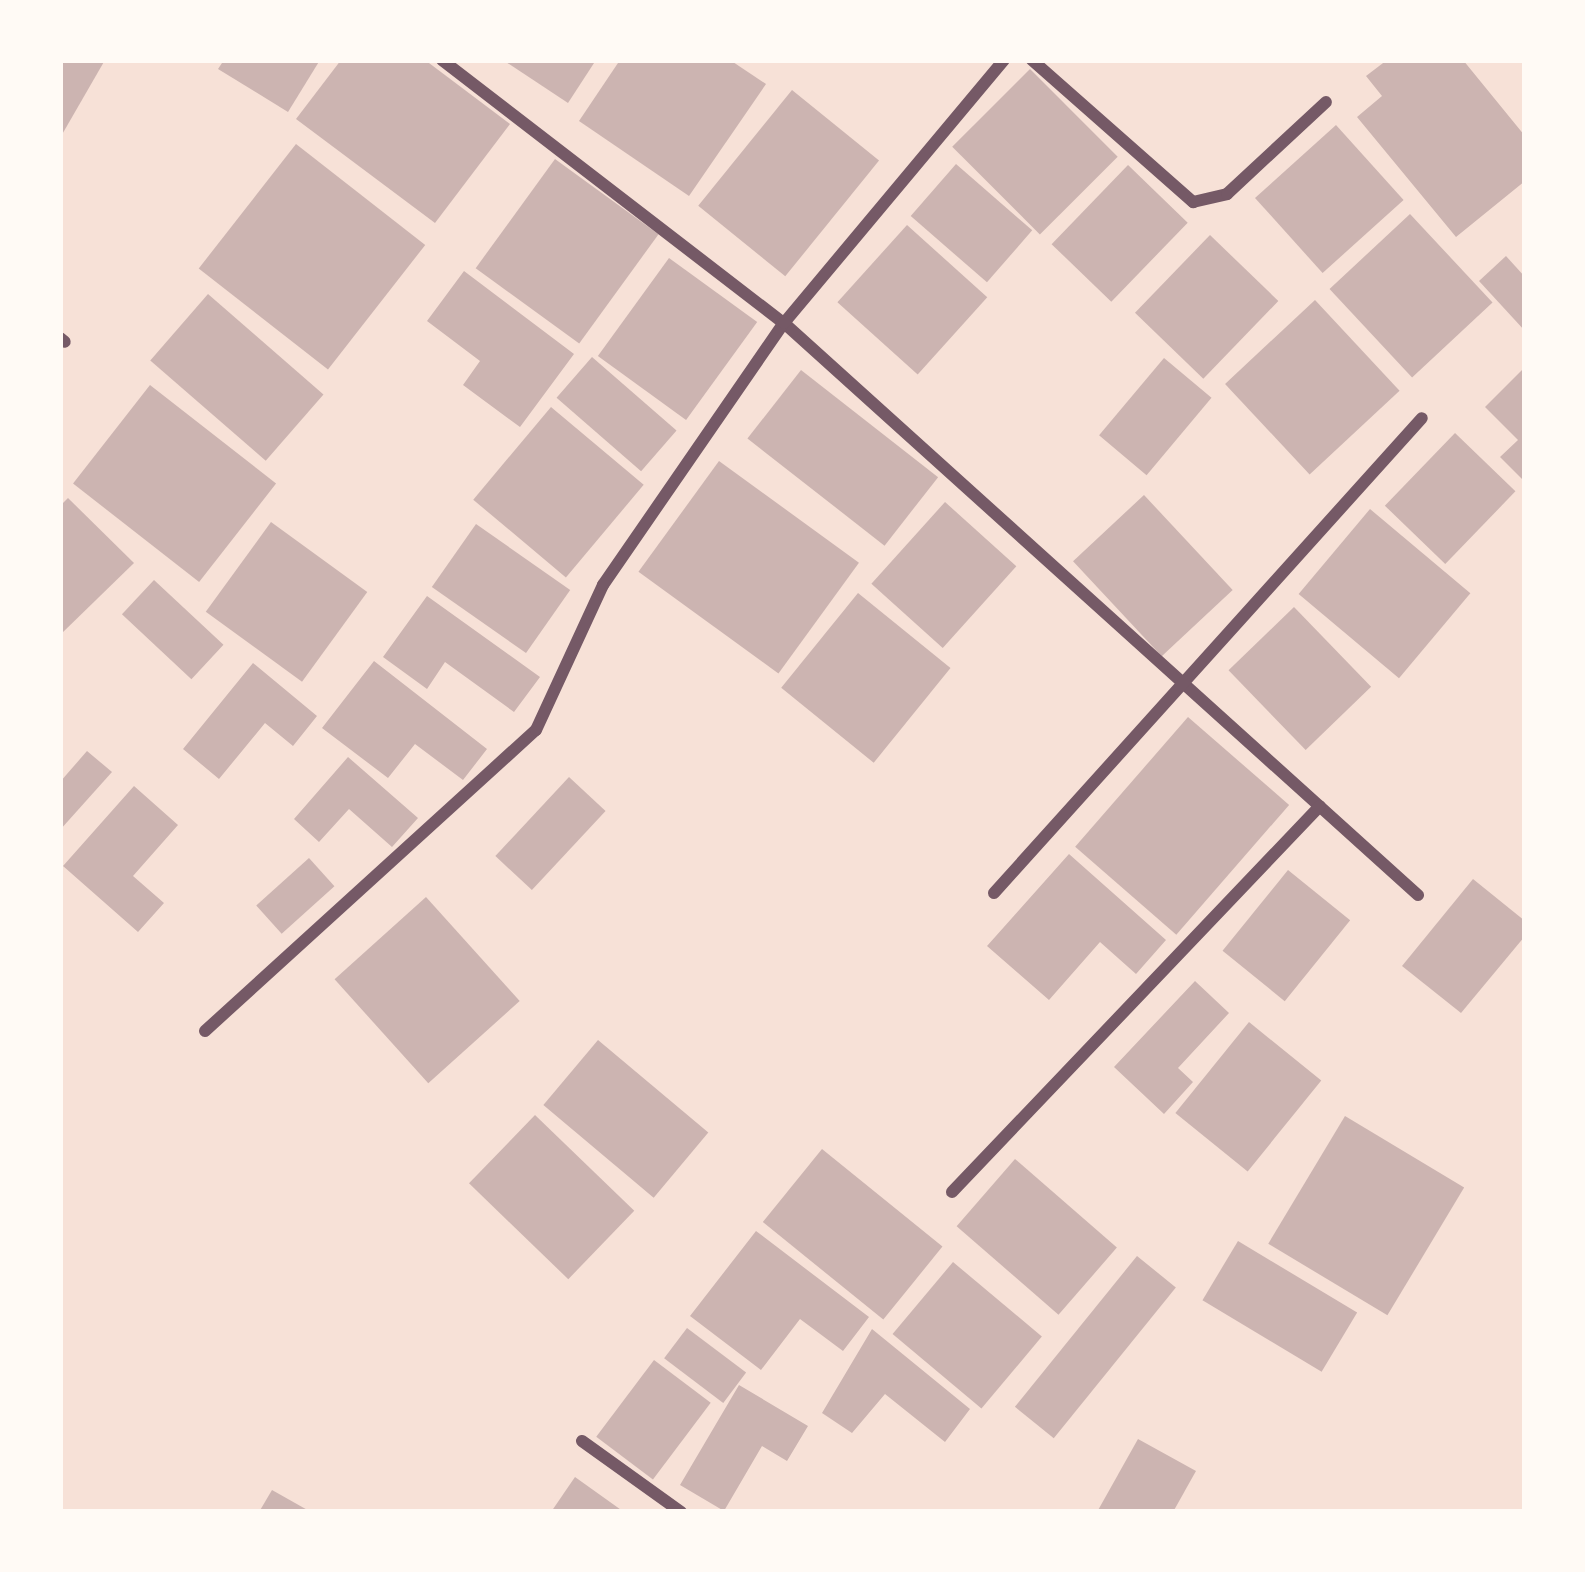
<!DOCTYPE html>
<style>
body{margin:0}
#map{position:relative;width:1585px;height:1572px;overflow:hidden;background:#f7e1d7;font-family:"Roboto Condensed",sans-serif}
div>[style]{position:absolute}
.building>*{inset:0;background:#ccb4b1;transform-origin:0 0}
.minor>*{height:12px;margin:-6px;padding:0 6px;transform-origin:6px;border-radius:6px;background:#755966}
span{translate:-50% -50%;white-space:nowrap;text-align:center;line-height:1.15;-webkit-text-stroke:9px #fffaf5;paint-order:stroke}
.frame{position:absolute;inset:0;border:63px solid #fffaf5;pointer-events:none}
</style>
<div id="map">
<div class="building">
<div style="clip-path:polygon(60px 60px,105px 60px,60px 138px)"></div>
<div style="clip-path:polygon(224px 60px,320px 60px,288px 112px,218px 69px)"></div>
<div style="clip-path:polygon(341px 60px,425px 60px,510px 124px,435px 223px,296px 119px)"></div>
<div style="clip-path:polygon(503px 60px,596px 60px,568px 103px)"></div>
<div style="clip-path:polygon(620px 60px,730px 60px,766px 84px,689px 196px,579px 121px)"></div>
<div style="clip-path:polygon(1387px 60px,1463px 60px,1525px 136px,1525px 181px,1456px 237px,1357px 117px,1382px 96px,1366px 76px)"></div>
<div style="left:1030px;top:69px;width:124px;height:110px;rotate:45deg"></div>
<div style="left:792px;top:90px;width:112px;height:149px;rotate:39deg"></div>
<div style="left:1336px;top:125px;width:101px;height:109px;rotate:48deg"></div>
<div style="left:296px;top:144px;width:164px;height:158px;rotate:38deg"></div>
<div style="left:555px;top:159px;width:128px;height:135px;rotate:36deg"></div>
<div style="left:956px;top:164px;width:101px;height:69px;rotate:41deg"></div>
<div style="left:1128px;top:165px;width:83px;height:110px;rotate:44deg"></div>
<div style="left:1410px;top:214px;width:121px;height:110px;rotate:47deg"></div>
<div style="left:907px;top:225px;width:108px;height:104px;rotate:42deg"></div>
<div style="left:1210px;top:235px;width:95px;height:108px;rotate:44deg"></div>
<div style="clip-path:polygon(1506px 256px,1525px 277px,1525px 331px,1479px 281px)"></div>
<div style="left:669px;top:258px;width:109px;height:121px;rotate:36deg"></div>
<div style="clip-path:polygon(464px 271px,574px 354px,520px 427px,463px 385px,480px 361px,427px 321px)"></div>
<div style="left:208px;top:294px;width:153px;height:88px;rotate:41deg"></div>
<div style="left:1315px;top:300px;width:124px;height:123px;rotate:47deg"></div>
<div style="left:592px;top:357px;width:112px;height:54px;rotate:41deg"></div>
<div style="left:1164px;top:358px;width:62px;height:101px;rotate:40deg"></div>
<div style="clip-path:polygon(1525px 367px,1525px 482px,1500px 457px,1518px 440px,1485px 407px)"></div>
<div style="left:801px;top:370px;width:174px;height:87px;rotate:38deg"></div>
<div style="left:150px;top:385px;width:160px;height:125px;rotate:38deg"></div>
<div style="left:551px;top:407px;width:121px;height:121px;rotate:40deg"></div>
<div style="left:1455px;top:433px;width:84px;height:101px;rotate:44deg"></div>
<div style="left:719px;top:461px;width:173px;height:137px;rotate:36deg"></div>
<div style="left:1144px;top:495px;width:130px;height:97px;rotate:47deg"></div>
<div style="clip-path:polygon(68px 498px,134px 563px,60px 635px,60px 506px)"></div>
<div style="left:945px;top:502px;width:96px;height:110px;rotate:42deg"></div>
<div style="left:1370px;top:509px;width:131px;height:111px;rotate:40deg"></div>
<div style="left:271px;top:522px;width:119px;height:111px;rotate:36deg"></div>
<div style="left:476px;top:524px;width:115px;height:77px;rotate:35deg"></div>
<div style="left:154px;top:580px;width:95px;height:47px;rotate:43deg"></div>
<div style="left:858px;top:593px;width:119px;height:122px;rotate:39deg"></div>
<div style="clip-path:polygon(427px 596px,540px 677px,514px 712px,445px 662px,427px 689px,383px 657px)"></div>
<div style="left:1294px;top:607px;width:111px;height:91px;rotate:46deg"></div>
<div style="clip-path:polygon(374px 661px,487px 749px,463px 780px,415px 744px,388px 778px,322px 728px)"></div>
<div style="clip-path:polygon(253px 663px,317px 716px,293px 746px,265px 723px,219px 779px,183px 749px)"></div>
<div style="left:1188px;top:717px;width:134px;height:172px;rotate:41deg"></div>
<div style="clip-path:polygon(87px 751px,112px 772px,60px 830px,60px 782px)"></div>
<div style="clip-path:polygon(348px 757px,418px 818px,392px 847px,349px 809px,319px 842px,294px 819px)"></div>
<div style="left:569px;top:777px;width:50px;height:108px;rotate:43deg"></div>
<div style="clip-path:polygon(134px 786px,178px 825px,133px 876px,164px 903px,138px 932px,63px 866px)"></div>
<div style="clip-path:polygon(1069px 854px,1166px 940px,1136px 974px,1100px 942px,1049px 1000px,987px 946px)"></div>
<div style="left:309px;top:858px;width:38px;height:71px;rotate:48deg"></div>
<div style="left:1288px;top:870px;width:80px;height:104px;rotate:39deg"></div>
<div style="clip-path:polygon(1473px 879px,1525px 921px,1525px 936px,1461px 1013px,1402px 966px)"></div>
<div style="left:426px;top:897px;width:140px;height:123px;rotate:48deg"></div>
<div style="clip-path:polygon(1195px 981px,1229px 1013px,1178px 1068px,1193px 1082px,1164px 1114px,1114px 1067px)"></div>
<div style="left:1249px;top:1022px;width:93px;height:117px;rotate:39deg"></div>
<div style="left:598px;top:1040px;width:144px;height:85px;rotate:40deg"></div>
<div style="left:535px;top:1115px;width:138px;height:95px;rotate:44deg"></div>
<div style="left:1345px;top:1116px;width:139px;height:149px;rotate:31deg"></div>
<div style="left:822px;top:1149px;width:155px;height:94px;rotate:39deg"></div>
<div style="left:1015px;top:1159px;width:135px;height:89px;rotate:41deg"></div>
<div style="clip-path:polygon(756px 1231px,869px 1317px,843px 1351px,800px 1319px,761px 1370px,690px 1316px)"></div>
<div style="left:1238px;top:1241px;width:139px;height:69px;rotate:31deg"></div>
<div style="left:1137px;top:1256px;width:50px;height:194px;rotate:39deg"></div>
<div style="left:953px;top:1262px;width:116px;height:94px;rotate:40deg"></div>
<div style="left:687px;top:1328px;width:74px;height:38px;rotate:37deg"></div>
<div style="clip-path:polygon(872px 1329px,970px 1409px,945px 1442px,885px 1394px,852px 1433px,822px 1413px)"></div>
<div style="left:654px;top:1360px;width:71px;height:96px;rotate:37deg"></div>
<div style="clip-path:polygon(739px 1385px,808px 1426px,787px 1461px,762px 1446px,724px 1511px,680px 1485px)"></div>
<div style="clip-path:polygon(1138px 1439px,1196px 1471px,1173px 1512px,1097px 1512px)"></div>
<div style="clip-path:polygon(575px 1477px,624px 1512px,551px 1512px)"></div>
<div style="clip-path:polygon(272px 1490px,311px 1512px,259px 1512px)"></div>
</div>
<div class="minor">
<div style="left:442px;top:60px;width:431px;rotate:37.6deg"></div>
<div style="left:784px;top:323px;width:854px;rotate:42.06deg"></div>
<div style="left:1032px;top:60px;width:215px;rotate:41.4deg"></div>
<div style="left:1193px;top:202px;width:35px;rotate:-13deg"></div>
<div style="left:1227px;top:194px;width:135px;rotate:-42.9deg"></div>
<div style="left:60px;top:338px;width:6px;rotate:39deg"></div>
<div style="left:994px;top:893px;width:639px;rotate:-47.98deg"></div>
<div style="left:205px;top:1031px;width:447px;rotate:-42.3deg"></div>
<div style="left:536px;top:730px;width:160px;rotate:-65.2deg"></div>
<div style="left:603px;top:585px;width:318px;rotate:-55.4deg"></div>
<div style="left:784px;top:323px;width:343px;rotate:-50.1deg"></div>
<div style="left:952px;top:1192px;width:533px;rotate:-46.37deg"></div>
<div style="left:582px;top:1441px;width:122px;rotate:35.6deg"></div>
</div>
<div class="frame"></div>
</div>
